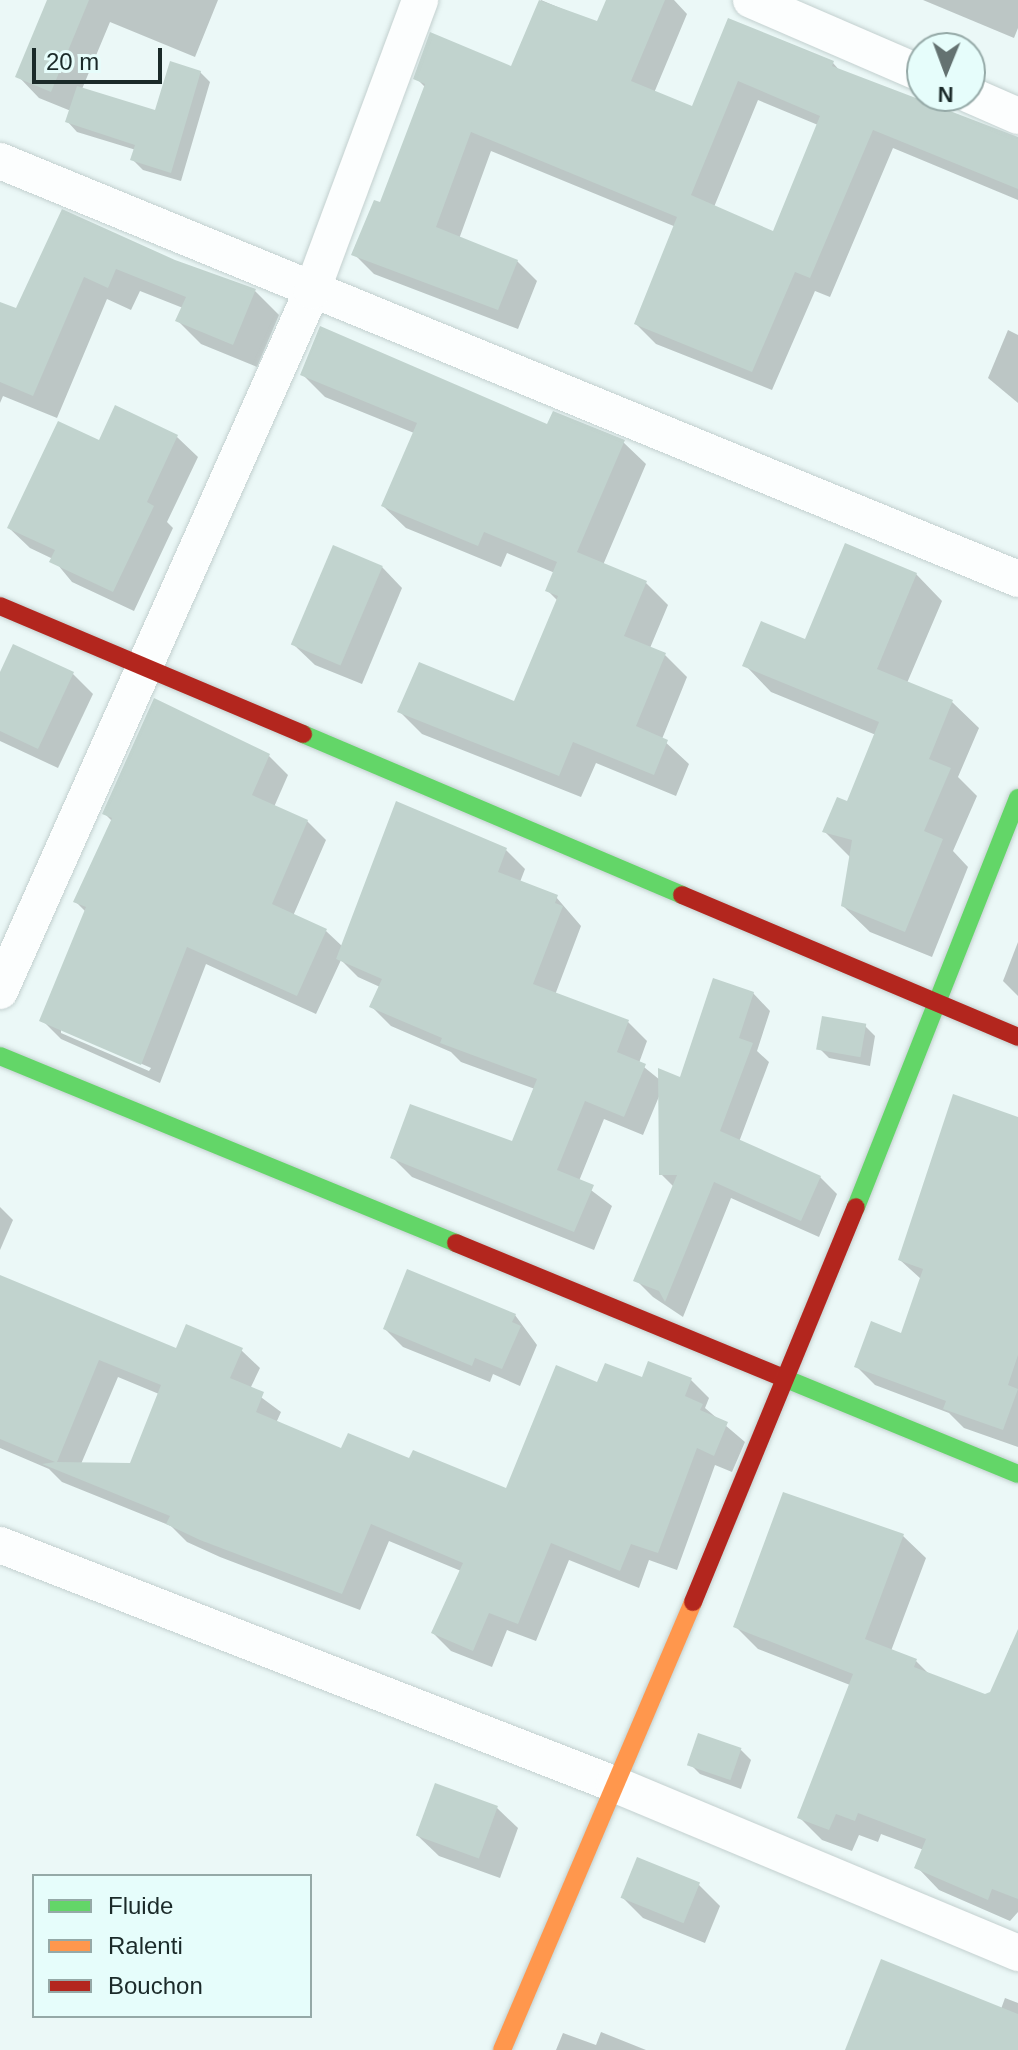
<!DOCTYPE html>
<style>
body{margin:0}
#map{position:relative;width:1018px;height:2050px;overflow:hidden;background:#ebf8f7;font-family:Helvetica,sans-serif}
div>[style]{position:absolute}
.shadow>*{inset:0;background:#0003}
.building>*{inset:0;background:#c1d3ce;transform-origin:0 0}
.roads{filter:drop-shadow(0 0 2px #c3d0cf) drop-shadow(0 0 2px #c3d0cf)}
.street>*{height:36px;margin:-18px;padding:0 18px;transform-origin:18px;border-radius:18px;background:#fcfefe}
.fast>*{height:18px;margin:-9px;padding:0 9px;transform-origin:9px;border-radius:9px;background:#63d668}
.slow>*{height:18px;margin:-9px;padding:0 9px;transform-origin:9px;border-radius:9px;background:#ff974d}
.jam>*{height:18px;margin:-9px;padding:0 9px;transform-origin:9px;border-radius:9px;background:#b3261e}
span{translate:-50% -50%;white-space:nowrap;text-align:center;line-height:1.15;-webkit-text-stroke:8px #e6fdfb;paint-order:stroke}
.legend{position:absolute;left:32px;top:1874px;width:280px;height:144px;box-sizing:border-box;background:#e6fdfb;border:2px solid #95a9a7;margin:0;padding:10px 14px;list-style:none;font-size:24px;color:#1b2a29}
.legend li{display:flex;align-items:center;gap:16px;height:40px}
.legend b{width:40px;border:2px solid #95a9a7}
.north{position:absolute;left:906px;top:32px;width:80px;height:80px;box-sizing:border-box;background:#e6fdfb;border:2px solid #95a9a7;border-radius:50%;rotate:181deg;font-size:22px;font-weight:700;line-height:32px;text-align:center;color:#1b2a29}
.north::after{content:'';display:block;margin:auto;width:28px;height:36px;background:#647271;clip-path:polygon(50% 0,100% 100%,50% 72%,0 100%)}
.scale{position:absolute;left:32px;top:48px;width:130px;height:36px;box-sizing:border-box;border:4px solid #1b2a29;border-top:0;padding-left:10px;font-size:24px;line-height:28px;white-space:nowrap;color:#1b2a29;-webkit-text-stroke:6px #e6fdfb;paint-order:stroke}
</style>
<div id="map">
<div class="shadow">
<div style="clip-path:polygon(49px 0,218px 0,195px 57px,110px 22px,82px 89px,156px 113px,200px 72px,210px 82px,181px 181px,143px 170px,133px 160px,136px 150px,77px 132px,67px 121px,71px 111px,39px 98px,18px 76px)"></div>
<div style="clip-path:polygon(evenodd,541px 0,598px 24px,608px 0,674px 0,687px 14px,654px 93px,693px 108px,729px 21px,833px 63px,841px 72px,1018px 140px,1018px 200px,893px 148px,830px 297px,815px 291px,772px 390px,656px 344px,636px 324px,676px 227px,491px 151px,459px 239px,517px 261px,537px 281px,518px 329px,374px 274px,354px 254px,381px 205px,426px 88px,416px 78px,512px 68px,541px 0,758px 100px,818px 125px,774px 233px,714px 207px,758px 100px)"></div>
<div style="clip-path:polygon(923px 0,1018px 0,1018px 28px,1014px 38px)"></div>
<div style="clip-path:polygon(63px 212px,174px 262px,255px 291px,279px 315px,257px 367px,201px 344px,178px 321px,183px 308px,140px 291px,131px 310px,107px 299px,57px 418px,3px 396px,0 403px,0 304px,17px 311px)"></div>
<div style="clip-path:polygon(1008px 330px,1018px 335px,1018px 403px,988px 378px)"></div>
<div style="clip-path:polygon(302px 374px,623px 442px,646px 464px,603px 565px,646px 583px,668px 605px,650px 648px,665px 655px,687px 677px,662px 739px,689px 764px,676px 796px,596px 763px,581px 797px,422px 734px,400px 712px,515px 704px,558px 601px,547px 590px,555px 573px,507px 553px,501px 567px,406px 528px,383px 506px,414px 433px,325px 397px)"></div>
<div style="clip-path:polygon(177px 437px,198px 457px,167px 522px,173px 528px,134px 611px,72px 582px,53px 559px,30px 548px,9px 528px,100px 442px)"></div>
<div style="clip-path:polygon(382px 567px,402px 588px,362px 684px,315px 665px,294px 645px)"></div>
<div style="clip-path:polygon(916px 574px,942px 601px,907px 683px,952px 702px,979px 728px,958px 777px,977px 796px,953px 851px,968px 867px,932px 957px,870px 932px,843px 906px,851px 858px,825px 832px,848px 803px,876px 735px,771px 692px,745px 665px,806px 641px)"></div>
<div style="clip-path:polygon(73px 674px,93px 694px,58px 768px,0 741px,0 677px)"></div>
<div style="clip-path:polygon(evenodd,269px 756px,288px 775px,274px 807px,307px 821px,326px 840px,293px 916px,326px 931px,343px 947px,506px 850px,525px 869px,520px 882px,556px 897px,581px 926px,555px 995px,628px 1022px,647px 1041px,639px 1063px,660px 1080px,681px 1080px,753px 993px,770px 1011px,757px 1051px,769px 1062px,739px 1142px,820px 1177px,837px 1194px,819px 1237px,731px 1198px,683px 1317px,653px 1297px,636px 1280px,674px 1187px,661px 1174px,660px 1094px,643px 1135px,604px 1119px,579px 1181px,612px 1206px,594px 1250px,412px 1177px,393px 1158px,513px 1144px,535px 1089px,461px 1062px,451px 1052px,391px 1026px,372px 1007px,380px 987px,358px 977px,341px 960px,316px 1014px,206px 964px,160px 1083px,61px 1039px,42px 1020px,86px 912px,76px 902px,112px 821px,104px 813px,269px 756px,61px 1028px,151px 1068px,149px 1071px,61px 1033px,61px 1028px)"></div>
<div style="clip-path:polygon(1018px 942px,1018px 996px,1003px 981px)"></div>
<div style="clip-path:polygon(865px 1026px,875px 1036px,870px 1066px,829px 1058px,819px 1048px)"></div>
<div style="clip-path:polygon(1018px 1119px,1018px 1447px,964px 1428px,949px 1413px,875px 1385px,856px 1366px,902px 1335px,921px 1279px,900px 1260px)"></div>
<div style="clip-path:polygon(0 1207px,13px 1220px,0 1250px)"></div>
<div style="clip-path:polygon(evenodd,0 1277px,177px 1351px,241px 1350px,260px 1368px,250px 1389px,281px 1412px,276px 1423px,342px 1451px,410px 1461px,507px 1491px,598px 1384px,691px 1380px,709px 1398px,705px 1408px,745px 1442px,732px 1472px,715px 1465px,677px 1570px,649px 1560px,639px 1588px,569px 1560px,536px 1641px,507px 1630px,492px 1667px,451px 1651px,433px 1633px,461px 1571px,389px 1541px,360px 1610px,220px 1557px,187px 1542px,171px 1526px,62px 1482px,49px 1469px,0 1448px,0 1277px,118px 1377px,159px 1394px,131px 1465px,81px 1464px,118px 1377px)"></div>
<div style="clip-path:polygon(515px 1315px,537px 1345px,520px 1386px,493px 1374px,490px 1382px,403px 1347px,385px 1329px)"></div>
<div style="clip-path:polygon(903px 1536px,926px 1558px,891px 1651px,916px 1661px,931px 1676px,984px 1696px,992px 1694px,1011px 1645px,1018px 1647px,1018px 1912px,1010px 1921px,939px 1890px,917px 1867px,924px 1850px,881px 1834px,878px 1842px,859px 1835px,852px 1851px,822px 1840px,799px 1817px,850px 1685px,758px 1649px,736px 1627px)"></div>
<div style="clip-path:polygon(741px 1750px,751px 1760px,741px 1789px,700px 1774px,690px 1764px)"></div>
<div style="clip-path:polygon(497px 1808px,518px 1828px,500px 1878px,439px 1856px,418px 1836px)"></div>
<div style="clip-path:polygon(699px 1885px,720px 1906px,705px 1943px,643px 1918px,622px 1897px)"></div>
<div style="clip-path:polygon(1005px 1998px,1018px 2003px,1018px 2050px,846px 2050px,1001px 2009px)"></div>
<div style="clip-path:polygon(601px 2032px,646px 2050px,556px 2050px,563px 2033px,596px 2045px)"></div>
</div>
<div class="building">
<div style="clip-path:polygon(47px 0,89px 0,51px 92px,15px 77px)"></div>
<div style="clip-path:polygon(evenodd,539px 0,597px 21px,606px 0,665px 0,631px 81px,692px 106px,728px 18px,834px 61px,832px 66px,1018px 137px,1018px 189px,873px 130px,810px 278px,795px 272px,752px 372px,634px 324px,677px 217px,471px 132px,436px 227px,518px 260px,498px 310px,351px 255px,374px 200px,380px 202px,425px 84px,413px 79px,430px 32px,511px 66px,539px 0,738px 81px,820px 116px,773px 231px,691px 195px,738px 81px)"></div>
<div style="clip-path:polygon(170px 61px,201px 71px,171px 173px,130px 160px,135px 145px,65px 122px,77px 86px,155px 110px)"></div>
<div style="clip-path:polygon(62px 209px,175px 260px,256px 289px,233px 345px,175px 321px,186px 297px,116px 269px,108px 288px,84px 277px,33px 396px,0 382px,0 302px,16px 308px)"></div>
<div style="clip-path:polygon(320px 326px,547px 424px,553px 411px,625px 440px,577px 552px,647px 581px,624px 636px,666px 653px,636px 726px,668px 740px,654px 775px,573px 742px,559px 776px,397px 712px,419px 662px,514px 701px,558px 596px,545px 591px,557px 562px,484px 532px,478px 546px,381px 506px,417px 423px,300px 375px)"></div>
<div style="clip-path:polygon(115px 405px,178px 435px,147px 502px,154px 506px,113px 592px,49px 562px,55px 550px,7px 528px,58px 421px,99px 440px)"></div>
<div style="clip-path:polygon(845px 543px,917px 573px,877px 669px,953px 700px,929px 759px,951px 768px,924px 831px,943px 839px,905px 932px,841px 906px,852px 840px,822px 832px,837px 797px,847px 801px,879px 722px,742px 666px,761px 621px,805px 639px)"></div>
<div style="left:333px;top:545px;width:54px;height:108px;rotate:23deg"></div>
<div style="clip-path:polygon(13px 644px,74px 672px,38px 749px,0 731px,0 672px)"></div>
<div style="clip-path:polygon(154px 698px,270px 754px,252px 795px,308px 820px,272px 904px,327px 929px,297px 996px,187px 947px,141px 1065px,39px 1021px,86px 907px,73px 902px,112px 818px,102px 814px)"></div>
<div style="clip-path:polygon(396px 801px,507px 848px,498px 872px,558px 895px,555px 903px,563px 906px,533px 984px,629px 1020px,617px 1052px,646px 1064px,624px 1117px,585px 1101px,557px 1170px,594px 1185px,574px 1232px,390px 1158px,410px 1104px,512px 1141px,537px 1079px,440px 1043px,442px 1038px,369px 1007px,382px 979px,336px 959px)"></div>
<div style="clip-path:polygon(713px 978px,754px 992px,739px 1038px,753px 1043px,720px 1131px,821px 1176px,801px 1221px,714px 1182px,665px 1302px,659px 1291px,633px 1281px,677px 1175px,659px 1175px,658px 1068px,680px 1077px)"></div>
<div style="left:822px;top:1016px;width:45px;height:34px;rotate:10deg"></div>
<div style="clip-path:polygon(953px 1094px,1018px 1117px,1018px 1355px,1008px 1385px,1018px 1389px,1003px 1430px,943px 1409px,946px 1401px,854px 1367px,871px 1321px,901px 1333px,923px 1269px,898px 1260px)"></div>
<div style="clip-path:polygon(407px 1269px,516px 1314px,512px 1322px,521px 1326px,502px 1369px,475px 1358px,472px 1366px,383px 1329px)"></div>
<div style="clip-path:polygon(evenodd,0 1275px,176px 1348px,186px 1324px,243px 1348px,230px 1378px,264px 1392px,256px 1412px,341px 1448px,348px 1433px,409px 1458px,413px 1450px,506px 1488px,556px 1365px,597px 1382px,605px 1363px,642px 1377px,648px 1361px,692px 1378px,685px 1396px,703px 1404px,700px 1410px,728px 1422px,714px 1456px,697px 1448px,658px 1553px,631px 1544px,620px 1571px,551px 1543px,518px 1624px,489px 1613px,473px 1651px,431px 1633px,463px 1563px,371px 1524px,342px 1594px,200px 1540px,166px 1524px,170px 1516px,42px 1464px,55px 1462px,0 1439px,0 1275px,99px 1360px,161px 1385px,130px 1463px,57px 1462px,99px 1360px)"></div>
<div style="clip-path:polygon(783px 1492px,904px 1534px,865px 1639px,917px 1659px,914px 1667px,985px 1694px,990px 1692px,1018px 1629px,1018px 1899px,992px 1889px,988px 1900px,914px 1868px,926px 1839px,858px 1813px,855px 1821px,836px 1814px,829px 1830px,797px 1818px,853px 1674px,733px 1627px)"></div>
<div style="left:698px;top:1733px;width:46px;height:34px;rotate:19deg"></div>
<div style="left:435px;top:1783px;width:67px;height:56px;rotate:20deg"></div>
<div style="left:637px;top:1857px;width:68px;height:44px;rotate:22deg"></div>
<div style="clip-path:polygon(881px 1959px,1018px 2014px,1018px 2050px,845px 2050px)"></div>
</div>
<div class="roads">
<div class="street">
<div style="left:751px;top:0;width:186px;rotate:23.4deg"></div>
<div style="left:970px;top:95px;width:52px;rotate:23.6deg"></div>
<div style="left:0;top:161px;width:1100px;rotate:22.32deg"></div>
<div style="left:0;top:991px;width:766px;rotate:-65.98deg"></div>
<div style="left:312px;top:291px;width:310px;rotate:-69.6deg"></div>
<div style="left:0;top:1545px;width:659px;rotate:21.27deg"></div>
<div style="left:614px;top:1784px;width:438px;rotate:22.7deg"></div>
</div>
<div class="fast">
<div style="left:303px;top:734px;width:412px;rotate:23deg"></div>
<div style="left:0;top:1056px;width:493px;rotate:22.3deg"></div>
<div style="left:856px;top:1207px;width:440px;rotate:-68.4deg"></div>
<div style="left:779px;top:1376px;width:258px;rotate:22.3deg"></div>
</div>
<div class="slow">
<div style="left:502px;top:2050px;width:487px;rotate:-66.9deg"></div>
</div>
<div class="jam">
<div style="left:0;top:606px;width:329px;rotate:22.9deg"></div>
<div style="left:682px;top:895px;width:365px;rotate:22.9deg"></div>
<div style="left:456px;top:1243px;width:349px;rotate:22.4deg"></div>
<div style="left:693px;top:1602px;width:427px;rotate:-67.6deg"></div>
</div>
</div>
<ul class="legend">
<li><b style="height:10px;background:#63d668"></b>Fluide</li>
<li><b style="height:10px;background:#ff974d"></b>Ralenti</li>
<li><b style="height:10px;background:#b3261e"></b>Bouchon</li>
</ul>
<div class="north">N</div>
<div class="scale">20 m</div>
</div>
